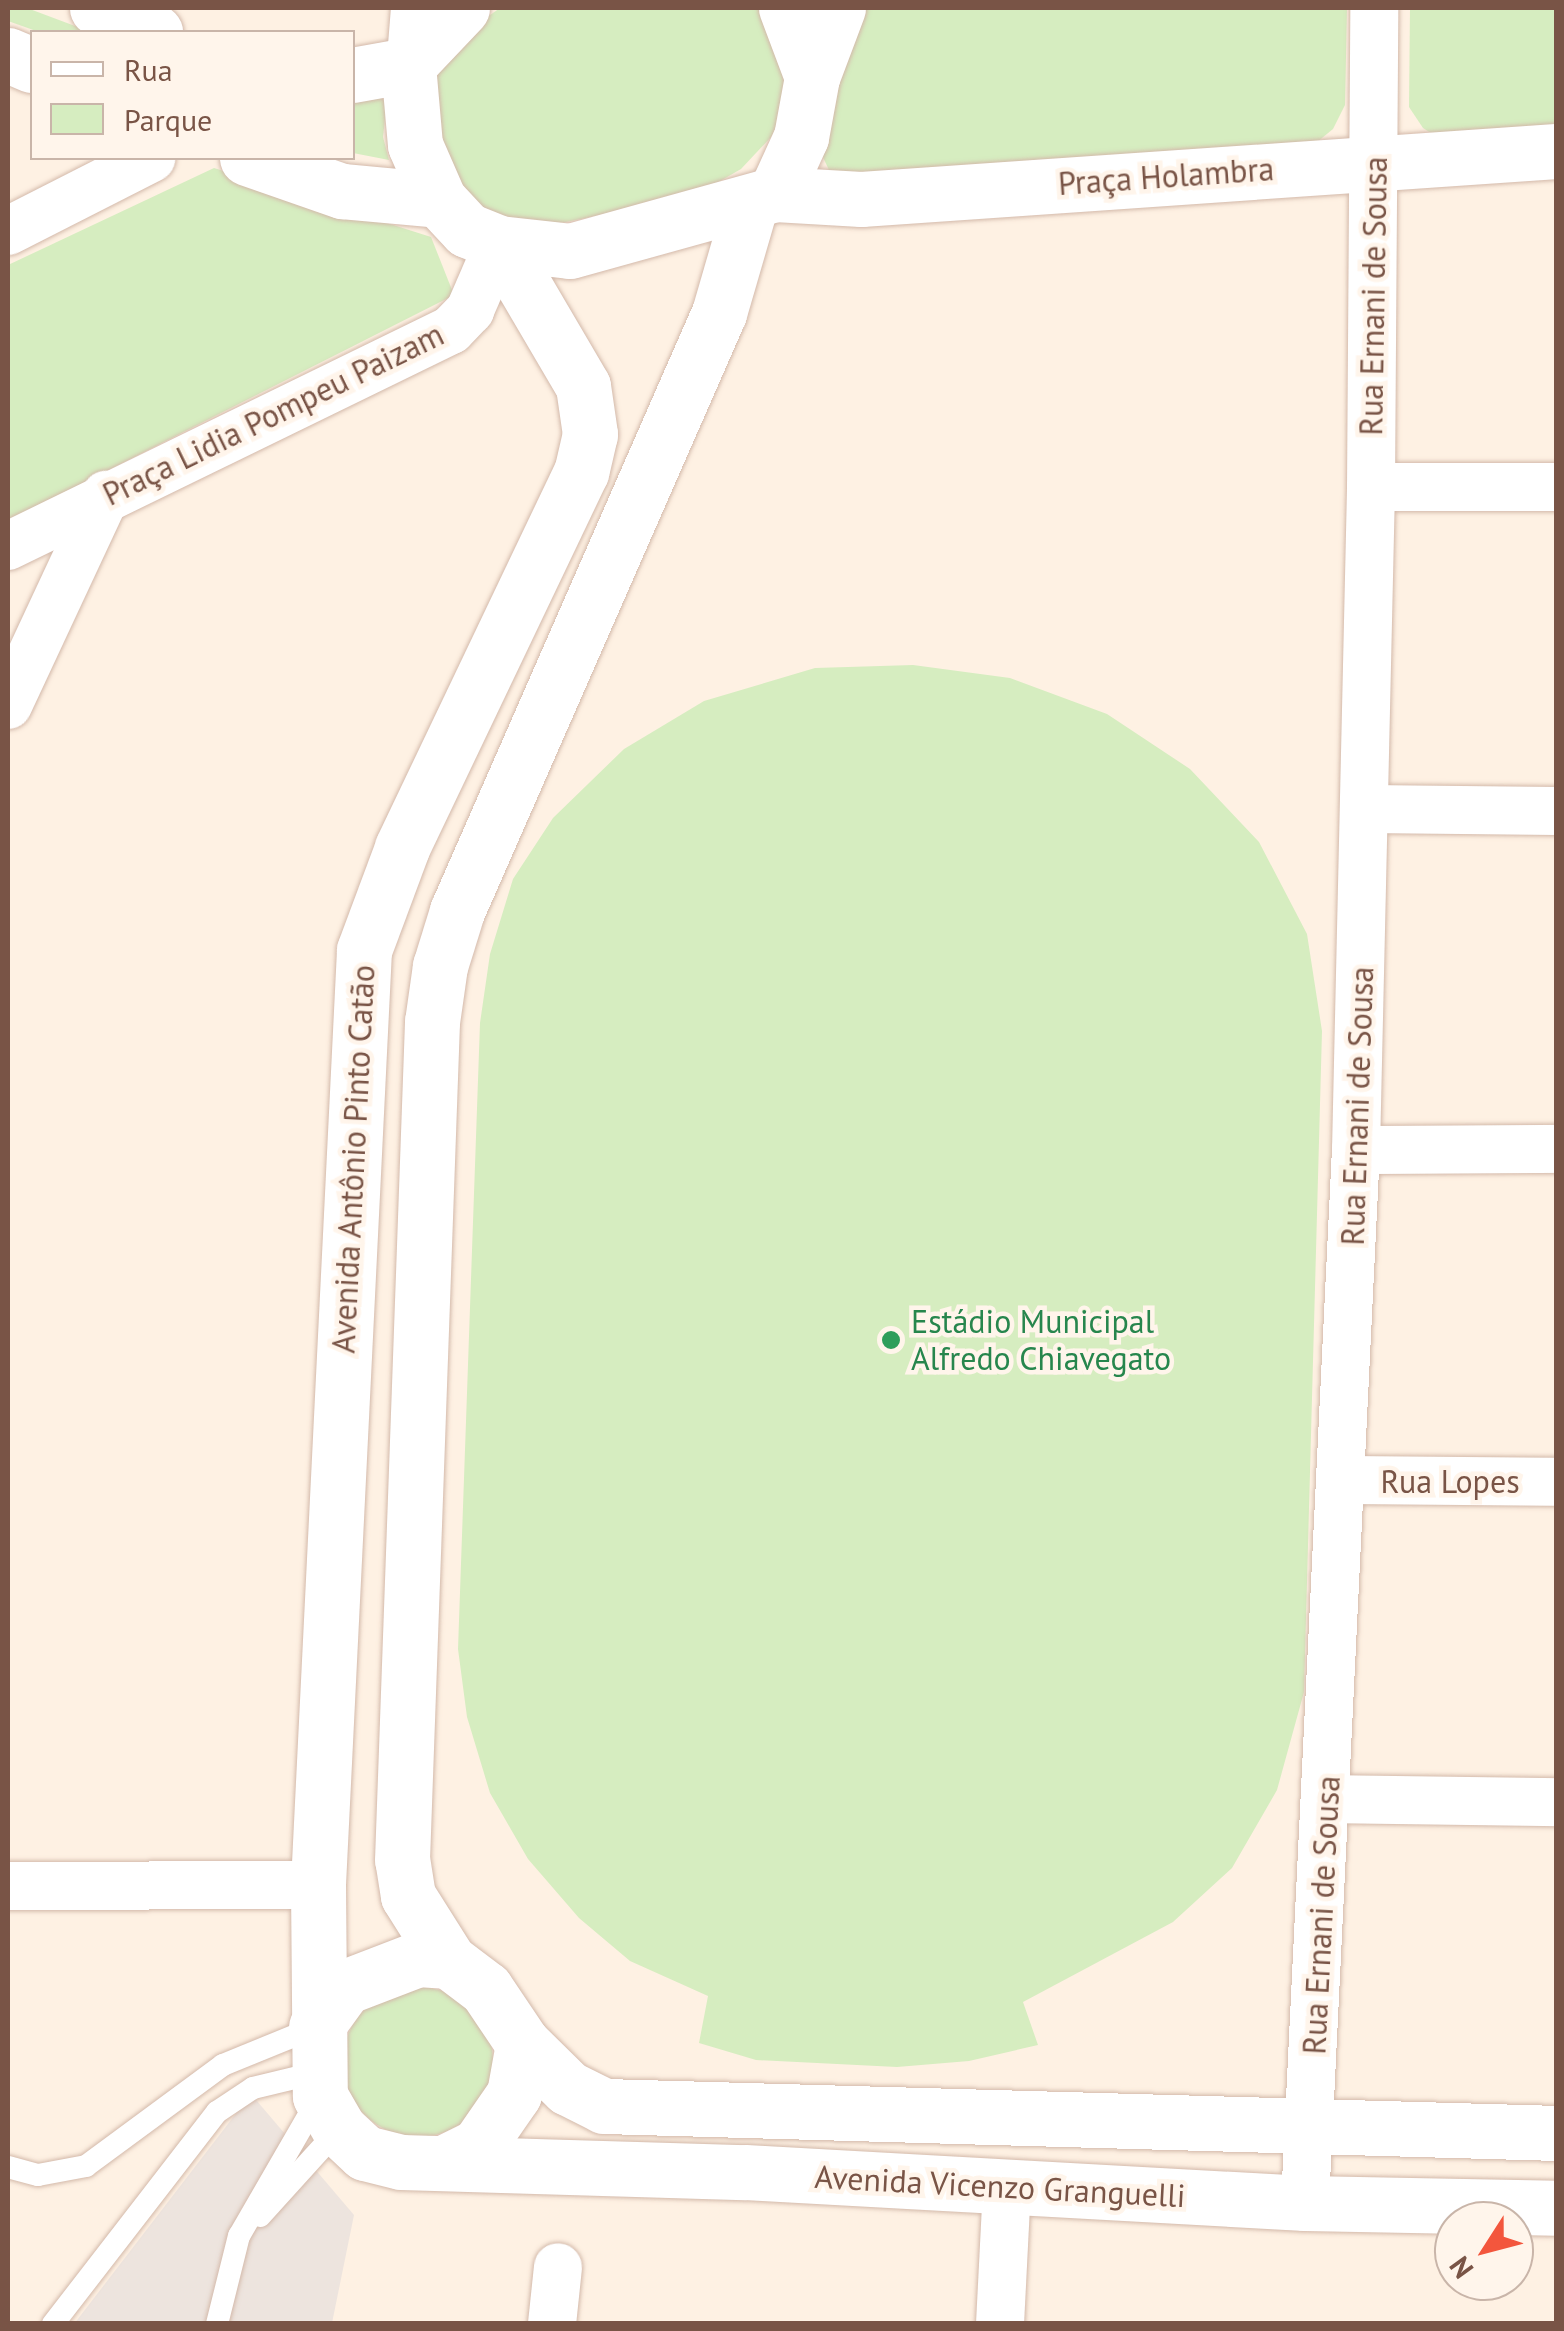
<!DOCTYPE html>
<meta charset="utf-8">
<style>
body{margin:0}
#map{position:relative;width:1564px;height:2331px;overflow:hidden;background:#fef1e3;font-family:"PT Sans",sans-serif}
div>[style]{position:absolute}
.industrial>*{inset:0;background:#ede4de}
.green>*{inset:0;background:#d6edc0}
.round{border-radius:50%}
.roads{filter:drop-shadow(0 0 2px #d3b9aa) drop-shadow(0 0 2px #d3b9aa)}
.service>*{height:22px;margin:-11px;padding:0 11px;transform-origin:11px;border-radius:11px;background:#fff}
.minor>*{height:48px;margin:-24px;padding:0 24px;transform-origin:24px;border-radius:24px;background:#fff}
.tertiary>*{height:55px;margin:-27.5px;padding:0 27.5px;transform-origin:27.5px;border-radius:27.5px;background:#fff}
.secondary>*{height:55px;margin:-27.5px;padding:0 27.5px;transform-origin:27.5px;border-radius:27.5px;background:#fff}
.dots>*{width:28px;height:28px;translate:-50% -50%;box-sizing:border-box;border:5px solid #fff5eb;border-radius:50%}
span{translate:-50% -50%;white-space:nowrap;text-align:center;line-height:1.15;-webkit-text-stroke:9px #fff5eb;paint-order:stroke}
.street-label{font-size:32px;color:#795446}
.leisure-label{font-size:32px;color:#27864d}
.left{translate:0 -50%;text-align:left}
.frame{position:absolute;inset:0;border:10px solid #795446;pointer-events:none}
.legend{position:absolute;left:30px;top:30px;width:325px;height:130px;box-sizing:border-box;background:#fff5eb;border:2px solid #c9b5a9;margin:0;padding:12px 18px;list-style:none;font-size:30px;color:#795446}
.legend li{display:flex;align-items:center;gap:20px;height:50px}
.legend b{width:50px;border:2px solid #c9b5a9}
.north{position:absolute;left:1434px;top:2201px;width:100px;height:100px;box-sizing:border-box;background:#fff5eb;border:2px solid #c9b5a9;border-radius:50%;rotate:234deg;font-size:28px;font-weight:700;line-height:40px;text-align:center;color:#795446}
.north::after{content:'';display:block;margin:auto;width:35px;height:45px;background:#f3563d;clip-path:polygon(50% 0,100% 100%,50% 72%,0 100%)}
</style>
<div id="map">
<div class="industrial">
<div style="clip-path:polygon(251px 2094px,354px 2215px,332px 2323px,74px 2324px)"></div>
</div>
<div class="green">
<div style="clip-path:polygon(8px 8px,27px 8px,91px 32px,39px 32px,8px 21px)"></div>
<div style="clip-path:polygon(500px 8px,768px 8px,787px 89px,773px 135px,741px 169px,694px 196px,546px 226px,495px 220px,460px 196px,427px 113px,437px 72px,466px 32px)"></div>
<div style="clip-path:polygon(861px 8px,1347px 8px,1345px 105px,1333px 129px,1311px 147px,849px 181px,829px 170px,812px 134px)"></div>
<div style="clip-path:polygon(1410px 8px,1556px 8px,1556px 133px,1437px 137px,1423px 128px,1409px 107px)"></div>
<div style="clip-path:polygon(388px 92px,383px 137px,389px 160px,353px 153px,352px 101px)"></div>
<div style="clip-path:polygon(214px 168px,431px 237px,454px 295px,8px 521px,8px 265px)"></div>
<div style="clip-path:polygon(913px 665px,1010px 678px,1107px 714px,1190px 769px,1259px 842px,1307px 934px,1322px 1031px,1304px 1692px,1277px 1790px,1232px 1868px,1173px 1922px,1023px 2002px,1038px 2045px,969px 2061px,897px 2067px,756px 2060px,699px 2043px,708px 1996px,630px 1961px,579px 1918px,528px 1859px,490px 1793px,467px 1717px,458px 1649px,480px 1023px,490px 954px,513px 879px,553px 818px,624px 749px,704px 701px,815px 668px)"></div>
<div class="round" style="left:343px;top:1987px;width:150px;height:150px"></div>
</div>
<div class="roads">
<div class="service">
<div style="left:8px;top:2167px;width:31px;rotate:15deg"></div>
<div style="left:38px;top:2175px;width:49px;rotate:-10.6deg"></div>
<div style="left:86px;top:2166px;width:170px;rotate:-36.4deg"></div>
<div style="left:223px;top:2065px;width:100px;rotate:-22.2deg"></div>
<div style="left:260px;top:2216px;width:118px;rotate:-47.8deg"></div>
<div style="left:53px;top:2324px;width:268px;rotate:-52.3deg"></div>
<div style="left:217px;top:2112px;width:43px;rotate:-33.7deg"></div>
<div style="left:253px;top:2088px;width:64px;rotate:-13.6deg"></div>
<div style="left:217px;top:2324px;width:91px;rotate:-76deg"></div>
<div style="left:239px;top:2236px;width:158px;rotate:-60deg"></div>
</div>
<div class="minor">
<div style="left:411px;top:58px;width:50px;rotate:-85.4deg"></div>
<div style="left:8px;top:231px;width:161px;rotate:-27deg"></div>
<div style="left:1371px;top:487px;width:185px"></div>
<div style="left:8px;top:546px;width:493px;rotate:-26deg"></div>
<div style="left:451px;top:330px;width:28px;rotate:-46deg"></div>
<div style="left:470px;top:310px;width:73px;rotate:-66.6deg"></div>
<div style="left:8px;top:705px;width:232px;rotate:-65deg"></div>
<div style="left:1366px;top:809px;width:190px;rotate:0.6deg"></div>
<div style="left:1356px;top:1150px;width:200px;rotate:-0.3deg"></div>
<div style="left:1343px;top:1480px;width:213px;rotate:0.5deg"></div>
<div style="left:1327px;top:1799px;width:229px;rotate:0.8deg"></div>
<div style="left:8px;top:1886px;width:310px;rotate:-0.2deg"></div>
<div style="left:1305px;top:2203px;width:1054px;rotate:-87.23deg"></div>
<div style="left:1356px;top:1150px;width:663px;rotate:-88.7deg"></div>
<div style="left:1371px;top:487px;width:479px;rotate:-89.6deg"></div>
<div style="left:552px;top:2324px;width:57px;rotate:-84deg"></div>
<div style="left:1000px;top:2324px;width:137px;rotate:-87.1deg"></div>
</div>
<div class="tertiary">
<div style="left:775px;top:194px;width:86px;rotate:3.3deg"></div>
<div style="left:861px;top:199px;width:697px;rotate:-3.95deg"></div>
</div>
<div class="secondary">
<div style="left:97px;top:8px;width:63px;rotate:22.5deg"></div>
<div style="left:462px;top:8px;width:79px;rotate:133.5deg"></div>
<div style="left:408px;top:65px;width:80px;rotate:85deg"></div>
<div style="left:415px;top:145px;width:60px;rotate:66.4deg"></div>
<div style="left:439px;top:200px;width:41px;rotate:47deg"></div>
<div style="left:467px;top:230px;width:35px;rotate:22deg"></div>
<div style="left:499px;top:243px;width:71px;rotate:6.4deg"></div>
<div style="left:570px;top:251px;width:213px;rotate:-15.5deg"></div>
<div style="left:775px;top:194px;width:63px;rotate:-65.5deg"></div>
<div style="left:801px;top:137px;width:61px;rotate:-79.6deg"></div>
<div style="left:812px;top:77px;width:74px;rotate:-110.6deg"></div>
<div style="left:8px;top:55px;width:26px;rotate:23deg"></div>
<div style="left:352px;top:75px;width:57px;rotate:-10.1deg"></div>
<div style="left:812px;top:77px;width:74px;rotate:-69.4deg"></div>
<div style="left:247px;top:158px;width:101px;rotate:19.2deg"></div>
<div style="left:342px;top:191px;width:97px;rotate:5.3deg"></div>
<div style="left:499px;top:243px;width:166px;rotate:59.6deg"></div>
<div style="left:583px;top:386px;width:49px;rotate:81.7deg"></div>
<div style="left:590px;top:434px;width:39px;rotate:103deg"></div>
<div style="left:581px;top:472px;width:416px;rotate:115.5deg"></div>
<div style="left:402px;top:848px;width:109px;rotate:110.4deg"></div>
<div style="left:364px;top:950px;width:936px;rotate:92.82deg"></div>
<div style="left:318px;top:1885px;width:211px;rotate:89.5deg"></div>
<div style="left:320px;top:2096px;width:38px;rotate:60deg"></div>
<div style="left:339px;top:2129px;width:35px;rotate:43deg"></div>
<div style="left:365px;top:2153px;width:37px;rotate:14deg"></div>
<div style="left:401px;top:2162px;width:344px;rotate:1.7deg"></div>
<div style="left:745px;top:2172px;width:561px;rotate:3.17deg"></div>
<div style="left:1305px;top:2203px;width:251px;rotate:1.1deg"></div>
<div style="left:449px;top:1961px;width:77px;rotate:-122.2deg"></div>
<div style="left:408px;top:1896px;width:36px;rotate:-99deg"></div>
<div style="left:402px;top:1860px;width:839px;rotate:-87.95deg"></div>
<div style="left:432px;top:1022px;width:57px;rotate:-81.9deg"></div>
<div style="left:440px;top:966px;width:58px;rotate:-72.8deg"></div>
<div style="left:457px;top:911px;width:653px;rotate:-66.34deg"></div>
<div style="left:719px;top:313px;width:111px;rotate:-73.8deg"></div>
<div style="left:316px;top:2027px;width:49px;rotate:-54.1deg"></div>
<div style="left:345px;top:1987px;width:78px;rotate:-21deg"></div>
<div style="left:418px;top:1959px;width:31px;rotate:4deg"></div>
<div style="left:449px;top:1961px;width:46px;rotate:37.1deg"></div>
<div style="left:486px;top:1989px;width:66px;rotate:56.1deg"></div>
<div style="left:523px;top:2044px;width:51px;rotate:100.2deg"></div>
<div style="left:514px;top:2094px;width:63px;rotate:124.7deg"></div>
<div style="left:478px;top:2146px;width:39px;rotate:154deg"></div>
<div style="left:523px;top:2044px;width:63px;rotate:44.4deg"></div>
<div style="left:568px;top:2088px;width:40px;rotate:26.6deg"></div>
<div style="left:604px;top:2106px;width:952px;rotate:1.62deg"></div>
</div>
</div>
<div class="dots">
<div style="left:891px;top:1340px;background:#2e9e5b"></div>
</div>
<div class="street-label">
<span style="left:1166px;top:176px;rotate:-4deg">Praça Holambra</span>
<span style="left:1373px;top:296px;rotate:-89deg">Rua Ernani de Sousa</span>
<span style="left:273px;top:414px;rotate:-26deg">Praça Lidia Pompeu Paizam</span>
<span style="left:1357px;top:1106px;rotate:-88deg">Rua Ernani de Sousa</span>
<span style="left:353px;top:1159px;rotate:-87deg">Avenida Antônio Pinto Catão</span>
<span style="left:1450px;top:1481px">Rua Lopes</span>
<span style="left:1321px;top:1915px;rotate:-87deg">Rua Ernani de Sousa</span>
<span style="left:1000px;top:2186px;rotate:3deg">Avenida Vicenzo Granguelli</span>
</div>
<div class="leisure-label">
<span class="left" style="left:911px;top:1340px">Estádio Municipal<br>Alfredo Chiavegato</span>
</div>
<div class="frame"></div>
<ul class="legend">
<li><b style="height:12px;background:#fff"></b>Rua</li>
<li><b style="height:28px;background:#d6edc0"></b>Parque</li>
</ul>
<div class="north">N</div>
</div>
